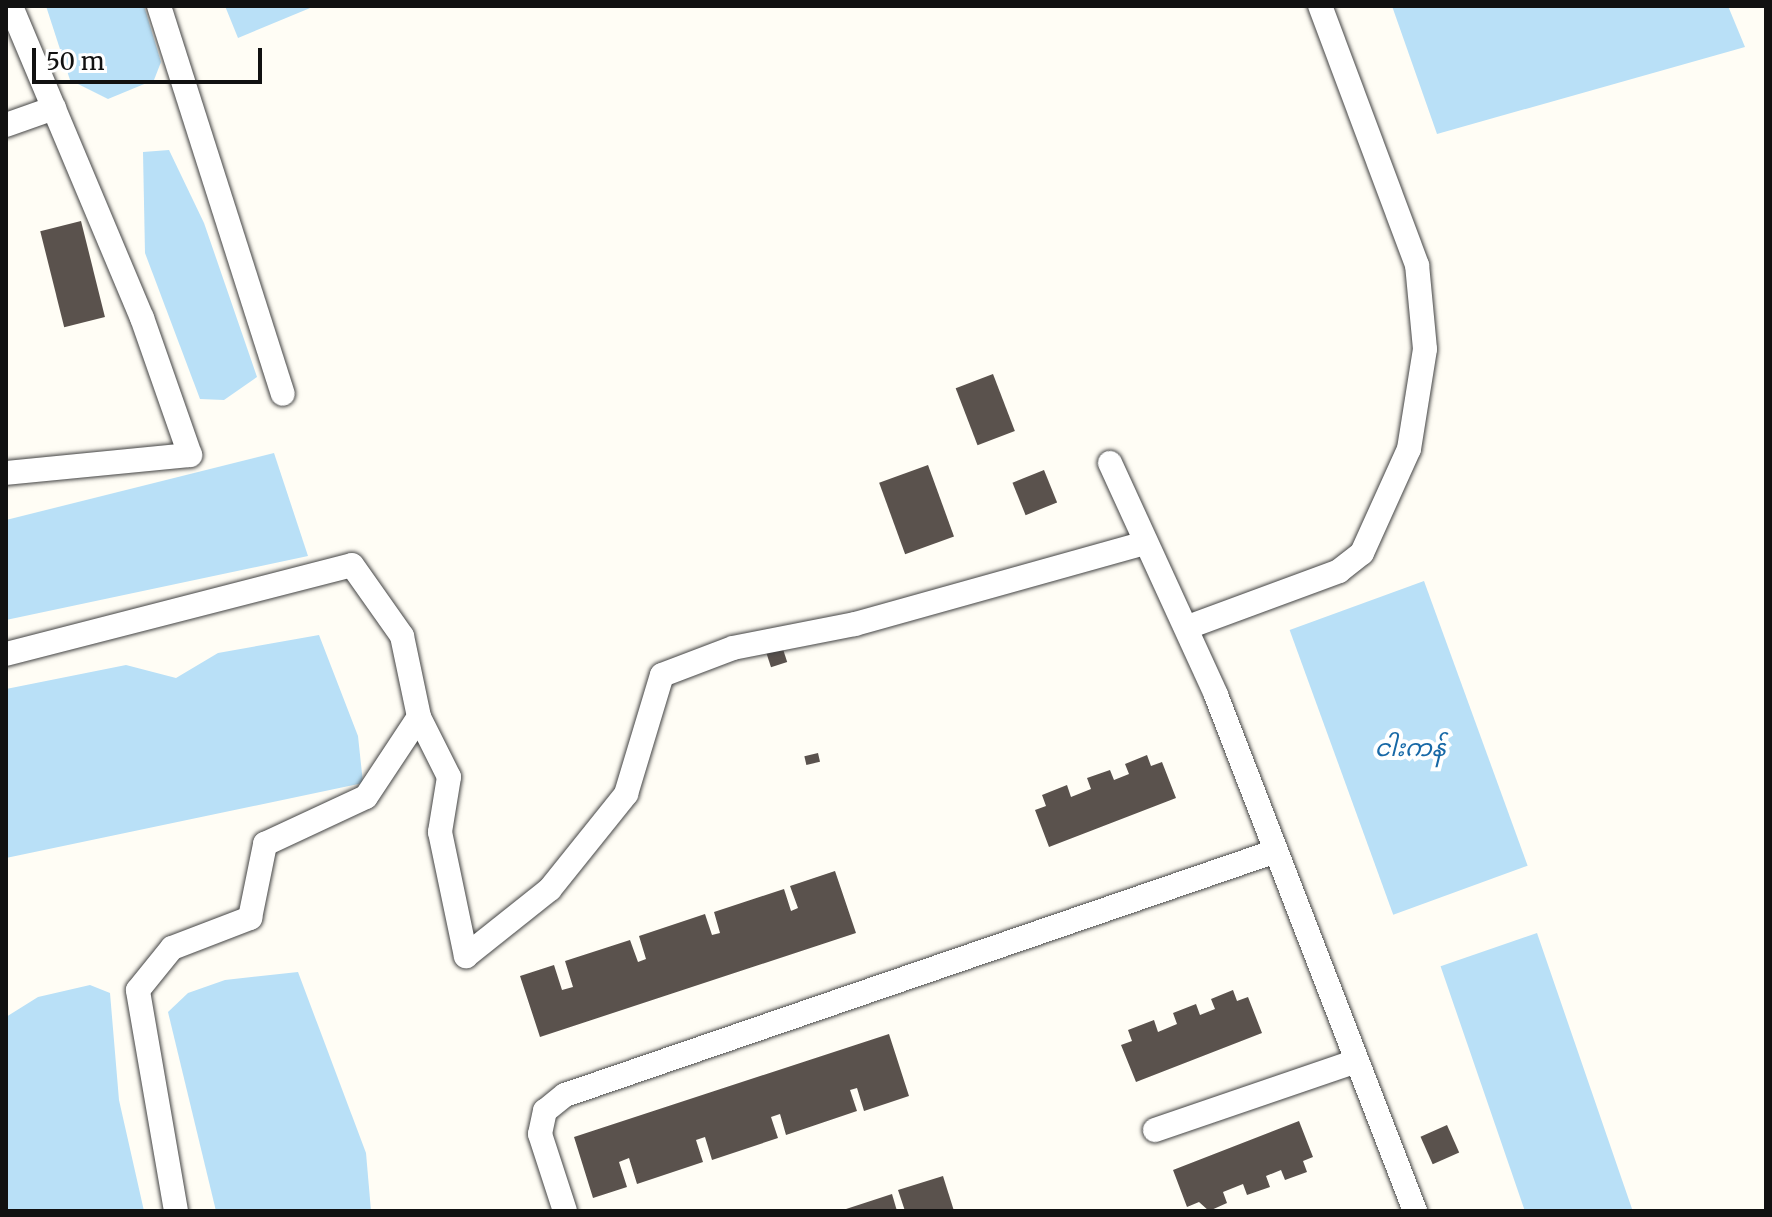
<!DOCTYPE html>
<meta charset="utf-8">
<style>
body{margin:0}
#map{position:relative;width:1772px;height:1217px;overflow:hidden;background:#fffdf5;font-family:Merriweather,"Noto Sans Myanmar",serif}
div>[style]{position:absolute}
.water>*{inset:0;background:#b9e0f7;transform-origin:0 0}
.building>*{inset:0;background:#5a524d;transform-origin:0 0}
.roads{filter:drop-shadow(0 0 2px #444) drop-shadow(0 0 2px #444)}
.minor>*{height:24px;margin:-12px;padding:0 12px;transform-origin:12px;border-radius:12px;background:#fff}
span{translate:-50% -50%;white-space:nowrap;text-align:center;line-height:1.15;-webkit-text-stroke:8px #fff;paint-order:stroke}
.water-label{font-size:24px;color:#1768a6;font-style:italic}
.frame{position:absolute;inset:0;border:8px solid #111;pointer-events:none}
.scale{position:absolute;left:32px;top:48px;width:230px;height:36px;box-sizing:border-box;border:4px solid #111;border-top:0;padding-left:10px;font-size:24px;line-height:28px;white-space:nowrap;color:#111;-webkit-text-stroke:6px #fff;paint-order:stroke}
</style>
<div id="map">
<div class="water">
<div style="clip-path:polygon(46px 6px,144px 6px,161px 62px,154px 80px,108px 99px,70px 80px)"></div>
<div style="clip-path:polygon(225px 6px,315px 6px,238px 38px)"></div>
<div style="clip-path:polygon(1392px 6px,1728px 6px,1745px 47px,1437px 134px)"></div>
<div style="clip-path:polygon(169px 150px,204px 223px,257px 377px,224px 400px,200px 399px,145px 253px,143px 152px)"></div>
<div style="clip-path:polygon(274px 453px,308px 556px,6px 620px,6px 520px)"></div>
<div style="left:1424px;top:581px;width:303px;height:143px;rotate:70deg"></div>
<div style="clip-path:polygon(319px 635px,358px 736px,363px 783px,6px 858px,6px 689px,126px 665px,176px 678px,218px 653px)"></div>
<div style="left:1537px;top:933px;width:293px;height:102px;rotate:71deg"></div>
<div style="clip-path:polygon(298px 972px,366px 1153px,371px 1211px,216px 1211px,168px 1012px,188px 993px,225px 980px)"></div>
<div style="clip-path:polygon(90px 985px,110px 993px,119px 1100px,144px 1211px,6px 1211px,6px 1017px,38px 997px)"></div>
</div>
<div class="building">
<div style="left:81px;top:221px;width:99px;height:42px;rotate:76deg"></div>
<div style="left:993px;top:374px;width:61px;height:40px;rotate:69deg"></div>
<div style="left:928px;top:465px;width:76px;height:52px;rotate:70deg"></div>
<div style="left:1044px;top:470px;width:35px;height:34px;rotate:68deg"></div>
<div style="left:781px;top:643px;width:20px;height:17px;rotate:72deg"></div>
<div style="left:818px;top:753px;width:9px;height:14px;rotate:77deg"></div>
<div style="clip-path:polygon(1147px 755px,1151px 766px,1162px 762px,1176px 798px,1049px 847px,1035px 810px,1046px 806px,1042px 795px,1067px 785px,1071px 797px,1091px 789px,1087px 778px,1110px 770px,1114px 780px,1129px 774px,1125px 764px)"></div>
<div style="clip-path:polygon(835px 871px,856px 933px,540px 1037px,520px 976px,554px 965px,562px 990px,573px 987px,565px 961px,630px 940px,638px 962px,646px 959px,639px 936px,705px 914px,712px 935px,720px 933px,714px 912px,784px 889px,791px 911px,798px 908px,790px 886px)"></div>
<div style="clip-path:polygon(1233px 990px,1237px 1001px,1248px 997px,1262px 1033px,1136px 1082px,1121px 1045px,1132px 1041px,1128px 1030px,1154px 1020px,1158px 1032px,1177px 1024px,1173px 1013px,1196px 1004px,1200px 1015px,1215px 1009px,1211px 999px)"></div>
<div style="clip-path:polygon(889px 1034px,909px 1096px,864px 1111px,857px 1088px,850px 1090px,857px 1111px,786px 1135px,780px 1114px,771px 1117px,778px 1138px,712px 1160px,705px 1137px,696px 1140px,703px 1162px,637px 1184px,629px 1158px,619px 1162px,627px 1187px,593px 1198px,574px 1137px)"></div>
<div style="clip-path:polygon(1299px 1121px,1313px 1157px,1303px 1161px,1307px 1172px,1285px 1180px,1281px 1170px,1266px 1176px,1270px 1187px,1247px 1195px,1243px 1184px,1223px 1192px,1227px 1203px,1209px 1211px,1199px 1202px,1187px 1207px,1173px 1170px)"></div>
<div style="left:1447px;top:1125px;width:30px;height:29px;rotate:66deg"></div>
<div style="clip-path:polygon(943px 1176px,954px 1211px,905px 1211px,898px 1190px)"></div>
<div style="clip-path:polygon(892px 1194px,897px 1211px,843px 1211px,843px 1210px)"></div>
</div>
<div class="roads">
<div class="minor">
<div style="left:159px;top:6px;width:407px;rotate:72.3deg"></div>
<div style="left:6px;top:125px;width:51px;rotate:-19.5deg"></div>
<div style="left:1110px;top:463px;width:255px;rotate:65.4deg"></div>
<div style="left:1216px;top:695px;width:553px;rotate:68.91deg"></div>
<div style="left:6px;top:473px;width:185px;rotate:-5.6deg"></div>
<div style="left:190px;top:455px;width:145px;rotate:-109.3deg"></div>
<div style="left:142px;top:318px;width:338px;rotate:-112.8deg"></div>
<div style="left:1188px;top:627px;width:161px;rotate:-20.3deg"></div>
<div style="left:1339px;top:571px;width:29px;rotate:-38deg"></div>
<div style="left:1362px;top:553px;width:114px;rotate:-65.7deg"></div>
<div style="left:1409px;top:449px;width:101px;rotate:-80.9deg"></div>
<div style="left:1425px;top:349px;width:84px;rotate:-95.4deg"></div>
<div style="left:1417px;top:265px;width:277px;rotate:-110.5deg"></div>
<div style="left:6px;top:654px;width:357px;rotate:-14.4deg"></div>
<div style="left:352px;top:565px;width:87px;rotate:54.8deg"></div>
<div style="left:402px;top:636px;width:83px;rotate:78.1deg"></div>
<div style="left:419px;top:717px;width:67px;rotate:63.4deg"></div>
<div style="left:449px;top:777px;width:56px;rotate:99.3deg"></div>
<div style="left:440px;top:832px;width:127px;rotate:78.2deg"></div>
<div style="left:466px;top:956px;width:107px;rotate:-38.6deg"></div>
<div style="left:550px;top:889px;width:122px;rotate:-51.3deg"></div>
<div style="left:626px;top:794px;width:124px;rotate:-73.2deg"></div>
<div style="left:662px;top:675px;width:76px;rotate:-20.8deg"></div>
<div style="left:733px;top:648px;width:124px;rotate:-11.1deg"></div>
<div style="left:855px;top:624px;width:302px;rotate:-15.6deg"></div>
<div style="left:1155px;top:1130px;width:213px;rotate:-18.9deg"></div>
<div style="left:176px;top:1211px;width:224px;rotate:-99.8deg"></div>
<div style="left:138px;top:990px;width:54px;rotate:-51deg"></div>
<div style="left:172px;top:948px;width:84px;rotate:-21deg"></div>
<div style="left:250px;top:918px;width:76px;rotate:-78.5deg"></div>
<div style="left:265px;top:844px;width:111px;rotate:-25deg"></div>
<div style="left:366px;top:797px;width:96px;rotate:-56.5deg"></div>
<div style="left:565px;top:1211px;width:81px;rotate:-108deg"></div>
<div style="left:540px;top:1134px;width:24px;rotate:-78deg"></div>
<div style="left:545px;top:1111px;width:26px;rotate:-39deg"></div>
<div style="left:565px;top:1095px;width:752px;rotate:-18.94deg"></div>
</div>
</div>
<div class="water-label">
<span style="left:1410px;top:748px">ငါးကန်</span>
</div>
<div class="frame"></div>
<div class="scale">50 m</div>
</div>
